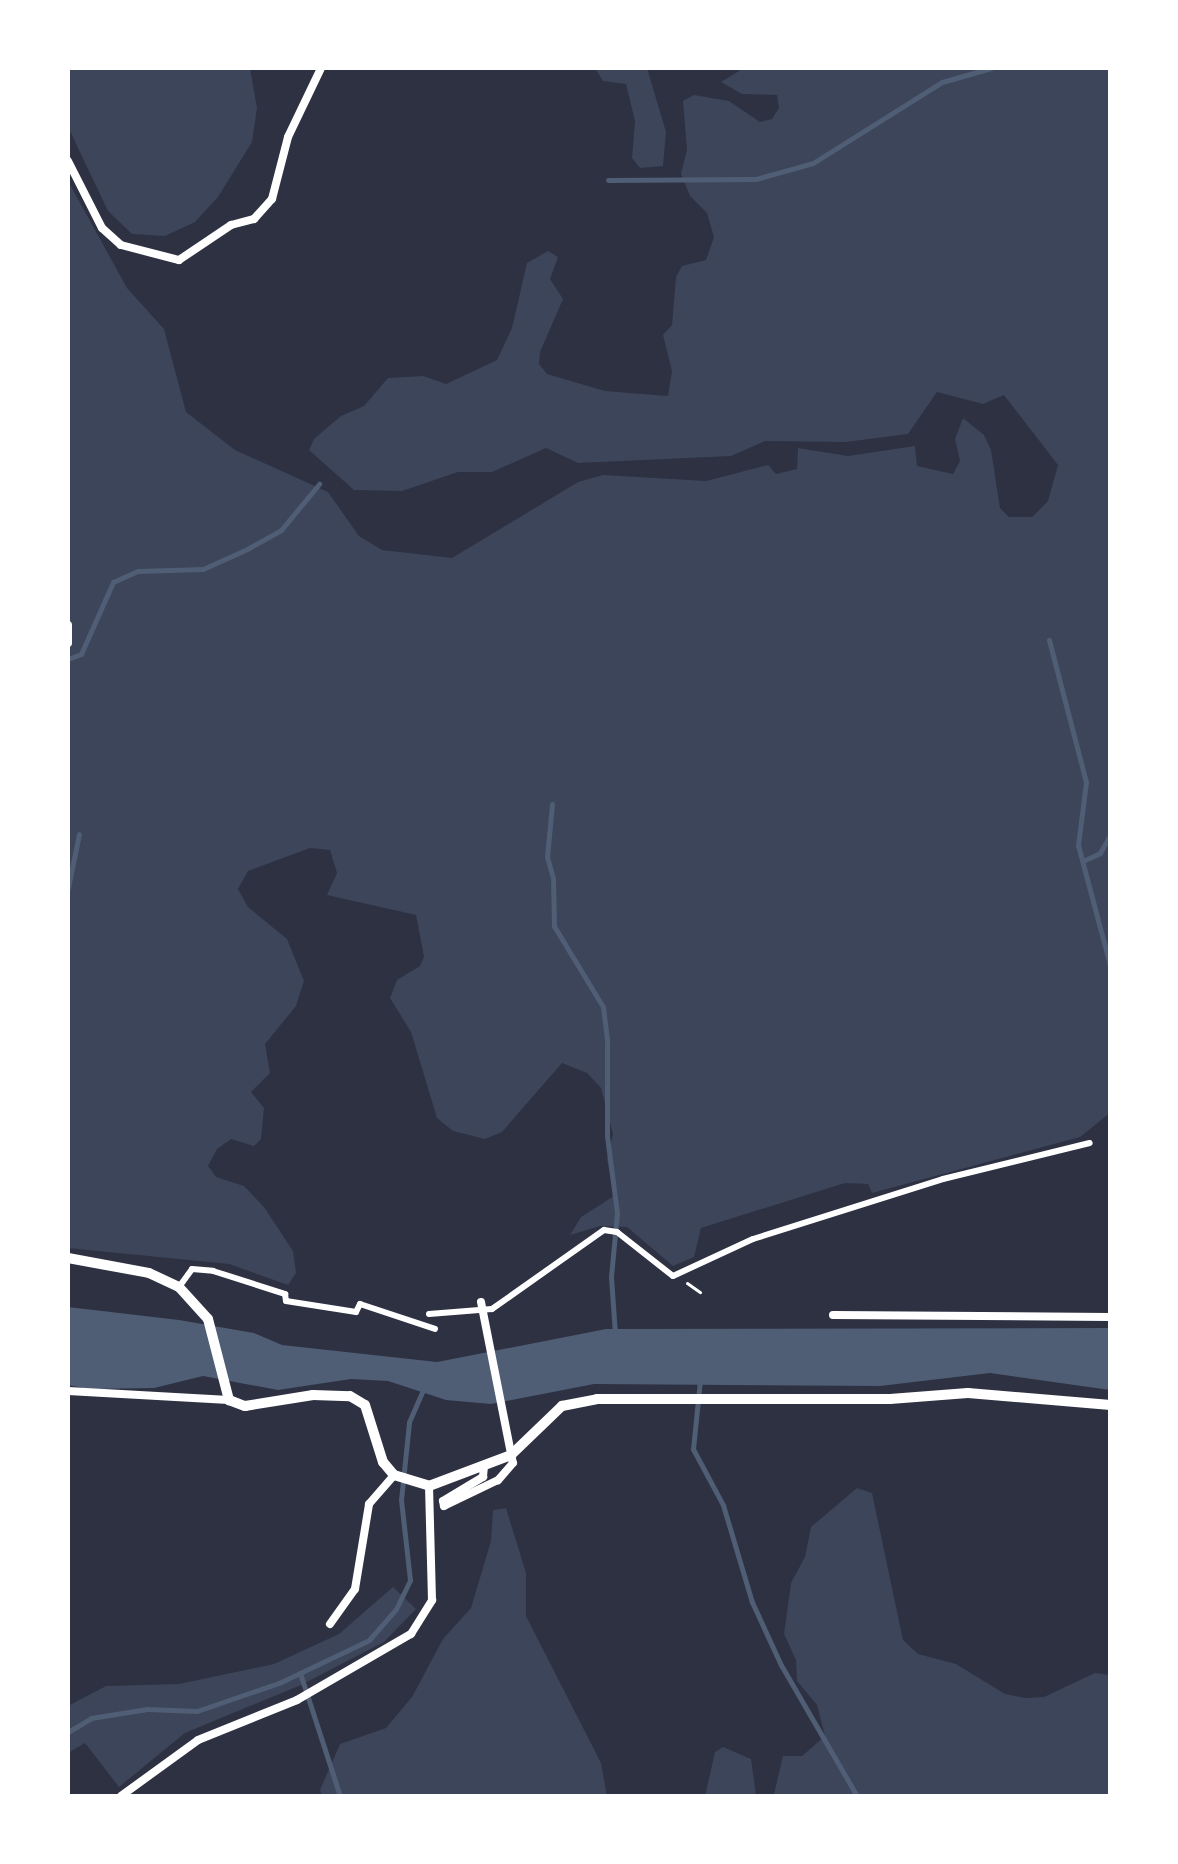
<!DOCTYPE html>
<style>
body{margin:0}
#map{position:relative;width:1178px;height:1864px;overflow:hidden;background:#2d3142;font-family:"Exo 2",sans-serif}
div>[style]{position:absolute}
.green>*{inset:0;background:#3c4559}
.water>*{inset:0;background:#4f5d75}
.stream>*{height:5px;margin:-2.5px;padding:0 2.5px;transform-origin:2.5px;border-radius:2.5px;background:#4f5d75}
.path>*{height:3px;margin:-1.5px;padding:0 1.5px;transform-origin:1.5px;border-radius:1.5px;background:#fff}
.pedestrian>*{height:6px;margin:-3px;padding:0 3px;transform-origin:3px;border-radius:3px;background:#fff}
.minor>*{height:8px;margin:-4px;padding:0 4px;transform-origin:4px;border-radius:4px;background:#fff}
.tertiary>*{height:10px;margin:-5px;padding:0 5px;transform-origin:5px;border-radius:5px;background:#fff}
span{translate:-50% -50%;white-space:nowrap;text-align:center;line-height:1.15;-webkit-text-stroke:6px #fff;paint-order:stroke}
.frame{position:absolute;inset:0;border:70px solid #fff;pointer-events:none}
</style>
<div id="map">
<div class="green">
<div style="clip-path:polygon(68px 68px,250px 68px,257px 108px,252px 142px,218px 197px,195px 222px,165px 236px,132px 234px,108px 211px,68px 127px)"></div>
<div style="clip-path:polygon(595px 68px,647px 68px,666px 132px,663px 166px,640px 168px,632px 158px,635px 121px,626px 84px,603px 81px)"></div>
<div style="clip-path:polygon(744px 68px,1110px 68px,1110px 1113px,1080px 1137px,872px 1193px,868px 1184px,845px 1183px,701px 1228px,694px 1257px,673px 1266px,627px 1227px,600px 1226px,570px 1235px,581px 1217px,614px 1196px,607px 1159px,613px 1134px,601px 1088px,587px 1073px,562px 1063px,502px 1132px,485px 1139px,453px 1131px,437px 1118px,411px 1032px,390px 998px,397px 980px,420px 966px,424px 957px,416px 915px,327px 895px,337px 873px,330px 850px,310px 848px,248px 871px,238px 889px,248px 907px,287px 939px,304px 981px,296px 1006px,265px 1044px,270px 1073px,251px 1092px,264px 1108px,261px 1139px,254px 1146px,231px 1139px,217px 1149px,208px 1166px,216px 1177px,244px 1186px,264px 1207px,293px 1251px,296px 1273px,288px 1285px,229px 1264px,68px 1248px,68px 181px,127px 288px,164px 329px,186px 412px,235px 450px,328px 492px,359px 536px,382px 550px,452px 558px,578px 482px,603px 475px,706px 481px,768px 465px,776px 474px,797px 469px,798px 448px,848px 456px,915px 446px,917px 466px,953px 474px,960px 461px,955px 439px,963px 418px,984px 435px,991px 450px,1000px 508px,1009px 517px,1032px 517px,1048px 501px,1058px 465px,1004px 395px,983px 404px,937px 392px,908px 434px,846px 442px,765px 441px,731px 456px,578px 463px,546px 448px,492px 472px,458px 472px,402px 491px,354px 490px,309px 450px,314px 439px,341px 416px,364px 406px,388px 378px,423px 376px,446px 384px,497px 360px,512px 328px,527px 263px,548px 251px,558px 257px,550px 279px,563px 299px,540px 352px,539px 364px,547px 374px,605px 391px,668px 396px,672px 371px,663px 335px,672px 325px,676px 277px,682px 266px,706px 260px,714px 237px,707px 213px,690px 196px,681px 174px,687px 150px,683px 101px,694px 95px,729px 101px,760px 122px,772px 119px,779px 108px,777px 95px,742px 94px,721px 82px)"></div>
<div style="clip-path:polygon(857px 1488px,872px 1493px,903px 1640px,918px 1654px,956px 1664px,1005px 1694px,1025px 1698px,1044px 1697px,1095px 1673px,1110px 1675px,1110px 1796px,774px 1794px,783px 1756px,802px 1756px,825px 1736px,817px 1705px,797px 1681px,796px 1660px,784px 1634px,791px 1583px,805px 1557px,811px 1527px)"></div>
<div style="clip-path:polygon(506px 1508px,526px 1573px,526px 1616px,601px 1763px,607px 1796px,322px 1796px,320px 1790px,340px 1744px,386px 1728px,412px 1697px,443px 1639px,471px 1608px,491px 1541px,493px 1510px)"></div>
<div style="clip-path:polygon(393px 1587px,416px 1609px,384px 1642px,301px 1685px,185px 1733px,119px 1787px,85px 1743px,68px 1753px,68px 1706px,106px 1686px,179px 1684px,274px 1664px,339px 1634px)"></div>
<div style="clip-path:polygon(723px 1747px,751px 1759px,756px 1796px,705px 1796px,715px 1752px)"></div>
</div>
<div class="water">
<div style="clip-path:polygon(68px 1307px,179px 1320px,254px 1333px,282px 1345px,437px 1362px,606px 1329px,1110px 1328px,1110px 1390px,990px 1373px,880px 1386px,594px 1384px,491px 1404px,446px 1400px,388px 1381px,351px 1379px,278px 1390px,203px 1376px,154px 1388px,88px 1389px,68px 1385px)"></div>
</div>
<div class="stream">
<div style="left:608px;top:180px;width:148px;rotate:-0.4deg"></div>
<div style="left:756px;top:179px;width:59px;rotate:-15.7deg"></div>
<div style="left:813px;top:163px;width:152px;rotate:-32.1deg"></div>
<div style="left:942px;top:82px;width:51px;rotate:-15.9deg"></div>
<div style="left:1049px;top:640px;width:147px;rotate:75.4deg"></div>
<div style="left:1086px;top:782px;width:64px;rotate:97.2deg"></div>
<div style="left:1078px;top:845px;width:124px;rotate:75.1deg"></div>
<div style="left:68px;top:659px;width:14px;rotate:-21deg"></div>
<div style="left:81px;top:654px;width:79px;rotate:-66deg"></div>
<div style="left:113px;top:582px;width:27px;rotate:-24deg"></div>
<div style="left:138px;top:571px;width:65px;rotate:-1.8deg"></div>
<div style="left:203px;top:569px;width:48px;rotate:-24.4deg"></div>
<div style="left:247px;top:549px;width:39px;rotate:-29deg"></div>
<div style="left:281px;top:530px;width:60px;rotate:-50.4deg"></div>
<div style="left:552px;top:804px;width:53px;rotate:95.4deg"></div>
<div style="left:547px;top:857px;width:22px;rotate:74deg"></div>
<div style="left:553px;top:878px;width:48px;rotate:88.8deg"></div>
<div style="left:554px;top:926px;width:95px;rotate:58.8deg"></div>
<div style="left:603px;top:1007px;width:35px;rotate:83deg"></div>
<div style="left:607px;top:1042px;width:94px;rotate:90deg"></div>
<div style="left:607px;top:1136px;width:78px;rotate:82.6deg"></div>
<div style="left:617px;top:1213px;width:64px;rotate:95.4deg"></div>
<div style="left:611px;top:1277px;width:57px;rotate:86deg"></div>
<div style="left:1083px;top:861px;width:19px;rotate:-25deg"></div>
<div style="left:1100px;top:853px;width:21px;rotate:-61deg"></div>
<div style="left:68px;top:888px;width:55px;rotate:-78.5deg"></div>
<div style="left:700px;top:1380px;width:69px;rotate:95.8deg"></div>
<div style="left:693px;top:1449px;width:64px;rotate:61.8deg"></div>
<div style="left:723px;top:1505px;width:101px;rotate:73.4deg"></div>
<div style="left:752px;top:1602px;width:69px;rotate:65.3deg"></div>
<div style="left:781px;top:1665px;width:151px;rotate:59.9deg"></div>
<div style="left:300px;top:1673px;width:129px;rotate:72deg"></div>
<div style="left:68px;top:1732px;width:27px;rotate:-31deg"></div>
<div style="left:91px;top:1718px;width:57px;rotate:-9.1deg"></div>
<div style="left:147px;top:1709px;width:50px;rotate:2.3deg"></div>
<div style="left:197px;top:1711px;width:87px;rotate:-18.9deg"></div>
<div style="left:279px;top:1683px;width:100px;rotate:-25.5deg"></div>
<div style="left:369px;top:1640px;width:41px;rotate:-48.9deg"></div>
<div style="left:396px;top:1609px;width:32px;rotate:-64deg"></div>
<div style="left:410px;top:1580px;width:81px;rotate:-96.4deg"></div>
<div style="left:401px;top:1500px;width:78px;rotate:-84.1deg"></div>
<div style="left:409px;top:1422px;width:43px;rotate:-66.4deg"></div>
</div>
<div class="path">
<div style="left:687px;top:1283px;width:16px;rotate:35deg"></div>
</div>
<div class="pedestrian">
<div style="left:179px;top:1287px;width:22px;rotate:-54deg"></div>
<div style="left:192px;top:1269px;width:21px;rotate:5deg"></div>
<div style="left:213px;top:1271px;width:76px;rotate:17.7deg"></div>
<div style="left:285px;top:1294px;width:7px;rotate:82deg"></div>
<div style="left:286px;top:1301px;width:71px;rotate:8.9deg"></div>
<div style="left:356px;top:1312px;width:9px;rotate:-63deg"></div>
<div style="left:360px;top:1304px;width:79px;rotate:18.4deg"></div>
<div style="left:429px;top:1314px;width:63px;rotate:-4.5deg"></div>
<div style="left:492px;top:1309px;width:137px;rotate:-35.2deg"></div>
<div style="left:604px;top:1230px;width:13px;rotate:9deg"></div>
<div style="left:617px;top:1232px;width:71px;rotate:38.2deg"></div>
<div style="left:673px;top:1276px;width:88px;rotate:-24.8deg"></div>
<div style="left:753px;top:1239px;width:199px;rotate:-17.5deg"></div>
<div style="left:943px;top:1179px;width:151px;rotate:-13.8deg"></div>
</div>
<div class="minor">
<div style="left:68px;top:161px;width:75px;rotate:63.1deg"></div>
<div style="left:102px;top:228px;width:25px;rotate:42deg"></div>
<div style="left:121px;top:245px;width:60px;rotate:14.5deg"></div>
<div style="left:179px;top:260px;width:63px;rotate:-33.9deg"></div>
<div style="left:231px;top:225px;width:24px;rotate:-15deg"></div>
<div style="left:254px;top:219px;width:27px;rotate:-48deg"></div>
<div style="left:272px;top:199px;width:64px;rotate:-75.5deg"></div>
<div style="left:288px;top:137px;width:76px;rotate:-64.4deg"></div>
<div style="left:68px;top:625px;width:18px;rotate:90deg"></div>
<div style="left:481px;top:1302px;width:164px;rotate:78.8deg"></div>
<div style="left:513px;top:1463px;width:23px;rotate:131deg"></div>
<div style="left:498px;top:1480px;width:60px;rotate:154.3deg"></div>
<div style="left:444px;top:1506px;width:5px;rotate:-101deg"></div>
<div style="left:443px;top:1501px;width:47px;rotate:-31deg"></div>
<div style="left:483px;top:1477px;width:11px;rotate:-85deg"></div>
<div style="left:833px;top:1315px;width:277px;rotate:0.4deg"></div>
<div style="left:68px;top:1391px;width:161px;rotate:3.2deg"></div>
<div style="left:330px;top:1624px;width:43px;rotate:-54.5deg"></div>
<div style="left:355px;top:1589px;width:86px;rotate:-80.6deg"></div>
<div style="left:369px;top:1504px;width:38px;rotate:-49deg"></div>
<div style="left:121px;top:1796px;width:95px;rotate:-36deg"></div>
<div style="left:198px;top:1740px;width:107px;rotate:-22deg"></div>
<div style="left:297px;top:1700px;width:132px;rotate:-30.1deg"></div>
<div style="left:411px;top:1634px;width:40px;rotate:-58deg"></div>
<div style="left:432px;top:1600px;width:114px;rotate:-91.5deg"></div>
</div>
<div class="tertiary">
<div style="left:68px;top:1258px;width:82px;rotate:10.5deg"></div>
<div style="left:149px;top:1273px;width:33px;rotate:25deg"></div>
<div style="left:179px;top:1287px;width:43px;rotate:47.8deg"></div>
<div style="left:208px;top:1319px;width:84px;rotate:75.5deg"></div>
<div style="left:229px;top:1400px;width:17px;rotate:21deg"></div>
<div style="left:245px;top:1406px;width:69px;rotate:-9.2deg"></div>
<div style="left:313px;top:1395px;width:37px;rotate:2deg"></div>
<div style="left:350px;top:1396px;width:17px;rotate:31deg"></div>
<div style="left:365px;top:1405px;width:60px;rotate:72.5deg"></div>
<div style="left:383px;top:1462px;width:17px;rotate:50deg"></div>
<div style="left:394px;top:1475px;width:37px;rotate:17deg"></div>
<div style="left:429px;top:1486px;width:88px;rotate:-20.7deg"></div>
<div style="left:511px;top:1455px;width:71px;rotate:-43.9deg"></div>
<div style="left:562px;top:1406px;width:36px;rotate:-11deg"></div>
<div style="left:597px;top:1399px;width:293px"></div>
<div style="left:890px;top:1399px;width:78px;rotate:-4.4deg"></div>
<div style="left:968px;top:1393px;width:143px;rotate:4.8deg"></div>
</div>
<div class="frame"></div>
</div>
